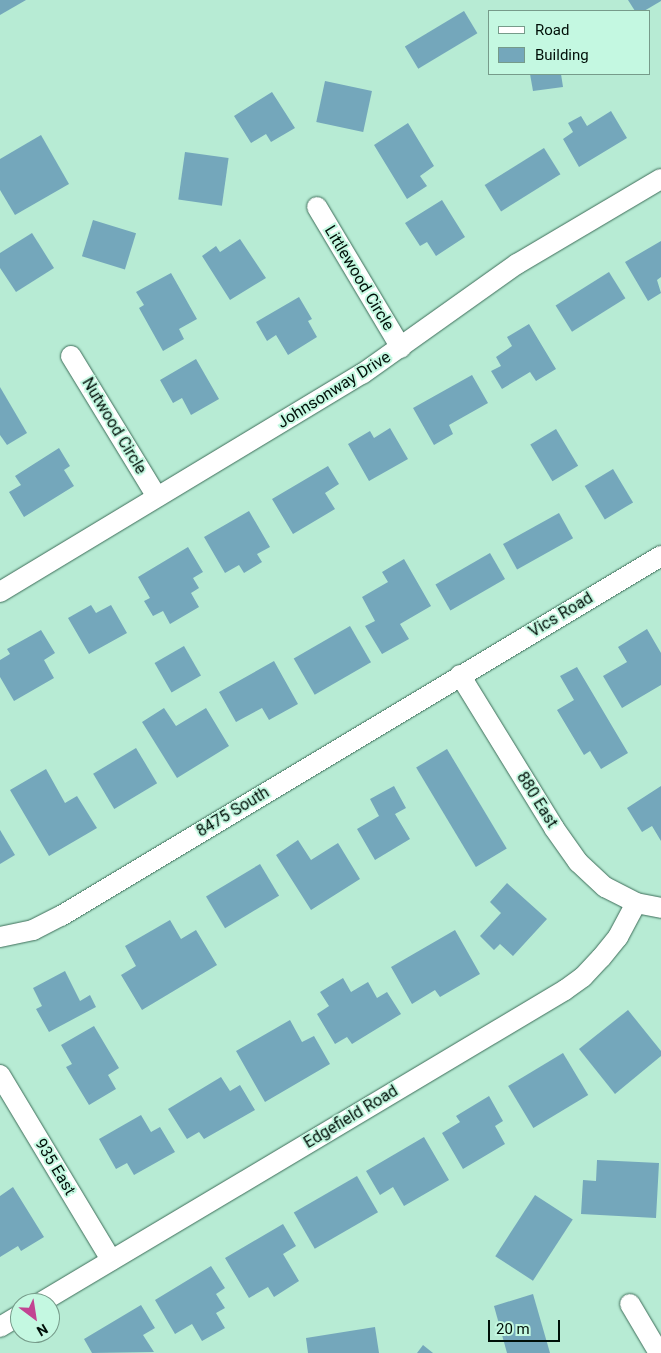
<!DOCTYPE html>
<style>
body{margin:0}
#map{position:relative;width:661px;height:1353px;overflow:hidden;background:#b7ebd4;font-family:Roboto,sans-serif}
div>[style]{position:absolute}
.building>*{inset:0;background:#74a7bb;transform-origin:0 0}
.roads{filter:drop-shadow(0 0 1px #3d6d59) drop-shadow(0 0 1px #3d6d59)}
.minor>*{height:20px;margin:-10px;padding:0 10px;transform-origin:10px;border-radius:10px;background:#fff}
span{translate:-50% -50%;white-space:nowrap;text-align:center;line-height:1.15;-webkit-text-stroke:4px #c4f8e1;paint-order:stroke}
.street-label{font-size:16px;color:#000f08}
.legend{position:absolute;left:488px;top:10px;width:162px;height:65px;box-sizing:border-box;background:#c4f8e1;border:1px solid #769b8a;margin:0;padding:6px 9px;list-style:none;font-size:15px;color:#000f08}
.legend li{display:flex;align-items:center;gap:10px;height:25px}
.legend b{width:25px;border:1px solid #769b8a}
.north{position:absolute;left:10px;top:1293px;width:50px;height:50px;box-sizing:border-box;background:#c4f8e1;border:1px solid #769b8a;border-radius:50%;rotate:149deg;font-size:14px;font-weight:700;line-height:20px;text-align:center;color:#000f08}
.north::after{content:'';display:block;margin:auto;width:18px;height:22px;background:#c24492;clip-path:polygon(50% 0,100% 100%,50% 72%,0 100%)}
.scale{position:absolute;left:488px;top:1320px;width:72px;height:22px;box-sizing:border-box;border:2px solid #000f08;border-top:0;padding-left:6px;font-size:15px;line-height:18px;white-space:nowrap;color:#000f08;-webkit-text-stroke:4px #c4f8e1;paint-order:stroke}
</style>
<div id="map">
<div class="building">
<div style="clip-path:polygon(0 0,26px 0,0 15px)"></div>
<div style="clip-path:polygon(628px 0,661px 0,661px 1px,644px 11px,635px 11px)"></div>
<div style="left:464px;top:11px;width:26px;height:69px;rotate:59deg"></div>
<div style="clip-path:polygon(530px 74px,561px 74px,563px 87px,533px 91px)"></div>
<div style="left:325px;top:81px;width:48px;height:42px;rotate:12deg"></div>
<div style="clip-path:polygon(272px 92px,295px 128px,271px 142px,266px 134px,251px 143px,234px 116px)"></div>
<div style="clip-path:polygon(611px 111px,627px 138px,579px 167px,563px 139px,573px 132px,568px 123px,581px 116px,587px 126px)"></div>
<div style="clip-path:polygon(408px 123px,434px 166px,420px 176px,427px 186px,407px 199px,374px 145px)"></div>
<div style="clip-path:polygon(41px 135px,69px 184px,15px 215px,0 190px,0 159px)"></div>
<div style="left:544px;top:148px;width:31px;height:70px;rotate:58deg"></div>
<div style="left:185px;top:152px;width:44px;height:48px;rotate:8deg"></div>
<div style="clip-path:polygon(442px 200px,465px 237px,436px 256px,427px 242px,420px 246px,405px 223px)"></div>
<div style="left:93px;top:220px;width:45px;height:38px;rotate:17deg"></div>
<div style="clip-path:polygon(32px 233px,54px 268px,16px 292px,0 268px,0 253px)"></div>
<div style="clip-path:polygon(240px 239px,266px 278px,230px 300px,202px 256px,216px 246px,220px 252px)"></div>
<div style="clip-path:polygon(661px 241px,661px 277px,657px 280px,661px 293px,648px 301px,625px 262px)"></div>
<div style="left:609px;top:272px;width:31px;height:63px;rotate:58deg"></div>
<div style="clip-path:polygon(171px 273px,197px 319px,179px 329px,184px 339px,163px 351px,139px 308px,144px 305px,136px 292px)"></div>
<div style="clip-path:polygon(299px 297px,312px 319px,308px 321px,317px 337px,288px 355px,276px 335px,267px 341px,256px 322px)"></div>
<div style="clip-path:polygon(529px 324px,556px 369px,536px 381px,530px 372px,502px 389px,491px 371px,501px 366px,496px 357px,512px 346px,507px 337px)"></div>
<div style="clip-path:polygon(196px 359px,219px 399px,191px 415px,182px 398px,173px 403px,160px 380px)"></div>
<div style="clip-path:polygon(472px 375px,488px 403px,449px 425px,453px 434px,434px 445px,413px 408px)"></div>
<div style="clip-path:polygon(0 387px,27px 433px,7px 445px,0 435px)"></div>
<div style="clip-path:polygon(390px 428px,408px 459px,369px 481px,348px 444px,370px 431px,374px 438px)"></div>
<div style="left:556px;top:429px;width:43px;height:30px;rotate:59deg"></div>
<div style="clip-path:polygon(59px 448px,70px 466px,64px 470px,74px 486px,24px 517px,9px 492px,21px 485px,15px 476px)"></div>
<div style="clip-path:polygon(328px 466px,339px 484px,325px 493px,335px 509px,293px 534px,272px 499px)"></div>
<div style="left:613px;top:469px;width:39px;height:33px;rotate:59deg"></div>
<div style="clip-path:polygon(249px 511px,270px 547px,257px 554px,262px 562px,244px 573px,239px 565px,225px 573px,204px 537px)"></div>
<div style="left:559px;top:513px;width:29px;height:64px;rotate:61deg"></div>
<div style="clip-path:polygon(188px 547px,203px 572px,193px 578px,199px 588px,191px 593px,199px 607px,170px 624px,163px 611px,153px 616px,144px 601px,150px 598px,138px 577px)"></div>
<div style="left:490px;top:553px;width:30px;height:63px;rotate:60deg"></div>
<div style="clip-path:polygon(404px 559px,431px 606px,400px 624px,409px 639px,382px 654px,365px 626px,375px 621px,362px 597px,388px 582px,382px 572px)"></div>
<div style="clip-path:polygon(91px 605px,96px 613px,111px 605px,127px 633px,89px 654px,68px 618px)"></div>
<div style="left:350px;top:626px;width:42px;height:65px;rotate:60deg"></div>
<div style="clip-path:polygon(647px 629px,661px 653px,661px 685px,622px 708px,603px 676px,627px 662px,618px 647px)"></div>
<div style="clip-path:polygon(41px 630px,55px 653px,44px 660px,54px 678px,14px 701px,0 677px,0 660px,10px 654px,7px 649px)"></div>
<div style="left:184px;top:646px;width:34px;height:34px;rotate:60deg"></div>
<div style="clip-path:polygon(274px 661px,298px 704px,269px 720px,262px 708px,236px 722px,219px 692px)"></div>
<div style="clip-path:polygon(577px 667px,628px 753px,601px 769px,590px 751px,584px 755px,557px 710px,574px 700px,560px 676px)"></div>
<div style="clip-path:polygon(164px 708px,176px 726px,206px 708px,229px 746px,177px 778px,142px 722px)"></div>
<div style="left:136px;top:748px;width:41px;height:50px;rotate:59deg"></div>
<div style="left:447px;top:749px;width:116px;height:36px;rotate:59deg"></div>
<div style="clip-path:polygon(46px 769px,65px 803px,77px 796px,97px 828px,49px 856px,10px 790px)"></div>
<div style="clip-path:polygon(394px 786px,406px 808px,395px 814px,410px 839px,375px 860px,357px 829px,379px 816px,370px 799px)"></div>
<div style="clip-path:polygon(661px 786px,661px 841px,652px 826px,642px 832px,627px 808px)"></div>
<div style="clip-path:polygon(0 830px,15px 855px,0 864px)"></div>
<div style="clip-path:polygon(298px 840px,311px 860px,338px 843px,360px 879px,311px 910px,276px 855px)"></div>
<div style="left:260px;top:864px;width:37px;height:63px;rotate:59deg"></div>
<div style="clip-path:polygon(507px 883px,547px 919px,513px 956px,500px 944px,494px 950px,480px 936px,501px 913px,490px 902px)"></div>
<div style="clip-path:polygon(170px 920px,181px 939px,196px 930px,217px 965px,142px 1010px,121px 975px,136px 966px,125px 946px)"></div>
<div style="clip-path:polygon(455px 930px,480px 974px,440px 997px,435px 990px,412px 1004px,391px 967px)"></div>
<div style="clip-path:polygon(65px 971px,80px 1001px,90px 995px,96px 1007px,49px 1032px,36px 1009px,42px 1006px,33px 988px)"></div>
<div style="clip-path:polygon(343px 978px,351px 992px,368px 982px,377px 998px,387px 992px,401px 1014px,352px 1044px,347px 1037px,335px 1044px,317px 1014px,329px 1006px,320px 992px)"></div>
<div style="clip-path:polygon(628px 1010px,661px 1051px,661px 1056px,615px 1094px,579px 1049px)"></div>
<div style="clip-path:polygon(290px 1020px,302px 1042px,314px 1036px,330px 1064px,265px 1102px,236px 1051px)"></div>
<div style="clip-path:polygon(94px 1026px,119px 1068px,108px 1075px,116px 1089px,89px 1105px,66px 1067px,72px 1064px,61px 1045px)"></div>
<div style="left:563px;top:1053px;width:49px;height:64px;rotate:59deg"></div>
<div style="clip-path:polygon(221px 1077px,230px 1091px,240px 1085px,255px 1110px,204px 1139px,199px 1132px,187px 1139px,168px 1109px)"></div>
<div style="clip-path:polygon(489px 1096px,503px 1121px,495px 1126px,505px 1144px,463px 1169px,442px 1133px,460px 1122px,456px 1116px)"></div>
<div style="clip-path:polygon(141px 1115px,151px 1132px,160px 1127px,175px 1152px,134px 1175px,127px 1163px,116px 1169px,99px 1139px)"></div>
<div style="clip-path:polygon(424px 1137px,449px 1180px,404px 1206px,393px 1187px,380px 1195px,366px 1171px)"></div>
<div style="clip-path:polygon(597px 1160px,659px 1163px,656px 1218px,581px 1214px,583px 1180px,596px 1181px)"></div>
<div style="left:357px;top:1176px;width:42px;height:73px;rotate:60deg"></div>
<div style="clip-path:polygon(13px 1187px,44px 1237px,21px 1251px,18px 1246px,0 1257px,0 1196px)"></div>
<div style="left:535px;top:1195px;width:45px;height:73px;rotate:33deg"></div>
<div style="clip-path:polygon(283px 1224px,296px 1246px,283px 1254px,299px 1281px,274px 1297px,268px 1287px,249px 1298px,225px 1258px)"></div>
<div style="clip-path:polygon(211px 1266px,225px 1288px,216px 1294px,225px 1308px,216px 1313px,225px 1328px,202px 1341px,192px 1324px,175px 1334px,155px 1300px)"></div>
<div style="clip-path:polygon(533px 1294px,550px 1353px,507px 1353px,494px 1306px)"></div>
<div style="clip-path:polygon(141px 1305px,155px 1328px,143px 1335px,154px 1352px,92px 1353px,84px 1339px)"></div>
<div style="clip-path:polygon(375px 1327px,379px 1353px,308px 1353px,306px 1338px)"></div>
<div style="clip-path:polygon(423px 1345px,433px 1353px,417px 1353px)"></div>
</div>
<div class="roads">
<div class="minor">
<div style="left:317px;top:207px;width:164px;rotate:59.2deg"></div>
<div style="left:71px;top:356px;width:165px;rotate:58.6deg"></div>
<div style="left:0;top:592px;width:423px;rotate:-31.1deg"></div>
<div style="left:362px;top:374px;width:190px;rotate:-35.4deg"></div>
<div style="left:517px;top:264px;width:167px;rotate:-30.6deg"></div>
<div style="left:460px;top:675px;width:180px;rotate:58.4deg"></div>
<div style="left:554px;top:828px;width:42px;rotate:54.8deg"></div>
<div style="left:578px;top:862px;width:37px;rotate:43deg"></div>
<div style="left:605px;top:887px;width:35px;rotate:27deg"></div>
<div style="left:636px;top:903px;width:25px;rotate:11deg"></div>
<div style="left:0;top:937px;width:34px;rotate:-12deg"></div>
<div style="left:33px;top:930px;width:31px;rotate:-27deg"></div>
<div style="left:61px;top:916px;width:700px;rotate:-30.96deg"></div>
<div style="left:0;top:1075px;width:216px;rotate:59deg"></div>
<div style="left:40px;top:1303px;width:611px;rotate:-30.8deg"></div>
<div style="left:565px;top:990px;width:22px;rotate:-36deg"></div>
<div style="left:583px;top:977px;width:26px;rotate:-47deg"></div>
<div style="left:601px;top:958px;width:27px;rotate:-51deg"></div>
<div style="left:618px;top:937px;width:38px;rotate:-62deg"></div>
<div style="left:630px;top:1304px;width:57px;rotate:59.4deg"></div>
<div style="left:0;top:1327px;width:23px;rotate:-31deg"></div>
</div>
</div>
<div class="street-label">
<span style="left:359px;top:278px;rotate:59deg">Littlewood Circle</span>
<span style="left:334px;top:390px;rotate:-32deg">Johnsonway Drive</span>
<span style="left:114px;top:426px;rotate:59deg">Nutwood Circle</span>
<span style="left:561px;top:615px;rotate:-31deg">Vics Road</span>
<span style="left:537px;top:800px;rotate:58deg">880 East</span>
<span style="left:233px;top:812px;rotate:-31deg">8475 South</span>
<span style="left:351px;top:1117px;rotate:-31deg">Edgefield Road</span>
<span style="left:55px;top:1167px;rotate:59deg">935 East</span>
</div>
<ul class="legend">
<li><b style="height:6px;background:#fff"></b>Road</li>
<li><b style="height:14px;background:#74a7bb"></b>Building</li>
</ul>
<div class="north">N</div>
<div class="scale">20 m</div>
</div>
